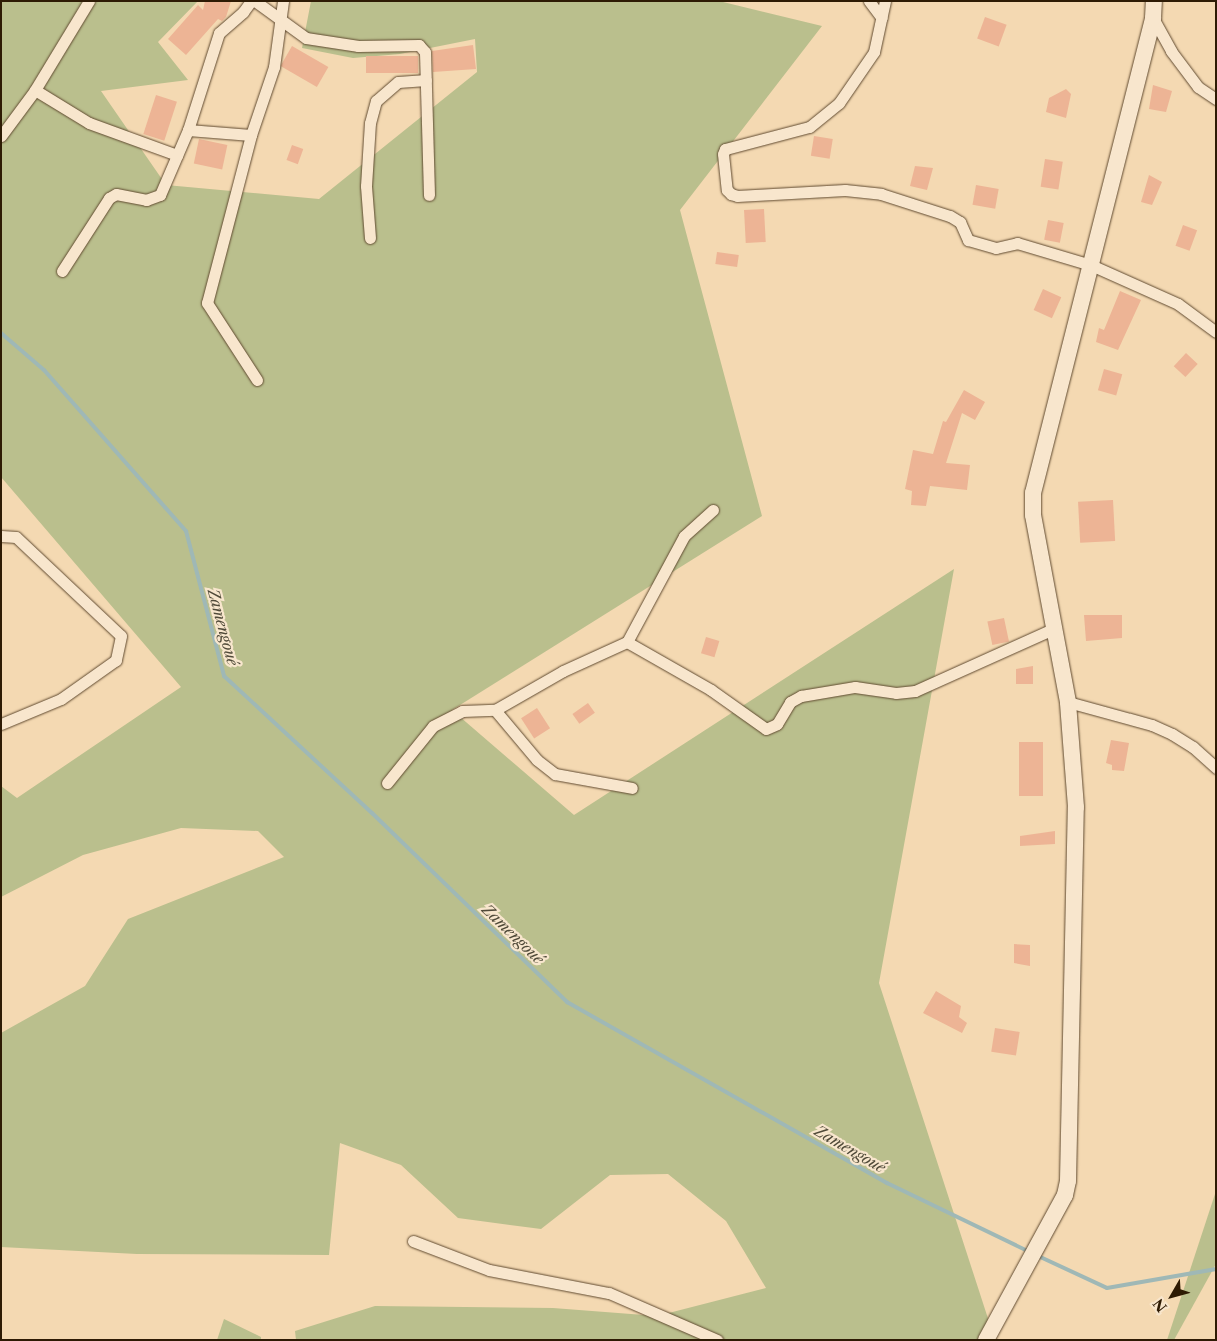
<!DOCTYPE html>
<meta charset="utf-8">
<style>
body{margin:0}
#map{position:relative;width:1217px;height:1341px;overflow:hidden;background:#f4d9b2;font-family:"Libre Caslon Text",serif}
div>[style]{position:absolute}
.green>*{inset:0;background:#babf8d}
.stream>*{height:4px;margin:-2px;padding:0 2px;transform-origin:2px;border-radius:2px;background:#9fb8b6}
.building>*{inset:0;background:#edb495;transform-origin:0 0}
.roads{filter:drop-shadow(0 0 1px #604a30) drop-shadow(0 0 1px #604a30)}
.street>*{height:11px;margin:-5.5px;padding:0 5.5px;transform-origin:5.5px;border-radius:5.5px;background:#f8e6cd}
.secondary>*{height:16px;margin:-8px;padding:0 8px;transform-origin:8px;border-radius:8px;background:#f8e6cd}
span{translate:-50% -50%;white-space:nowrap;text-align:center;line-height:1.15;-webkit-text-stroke:4.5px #f8e6cd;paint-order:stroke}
.water-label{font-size:15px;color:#504a39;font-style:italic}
.frame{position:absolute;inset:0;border:2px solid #2e1b04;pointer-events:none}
.north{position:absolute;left:1147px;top:1271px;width:50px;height:50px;-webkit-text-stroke:4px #f8e6cd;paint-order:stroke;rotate:232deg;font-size:14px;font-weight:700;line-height:20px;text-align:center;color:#2e1b04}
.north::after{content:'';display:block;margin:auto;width:18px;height:22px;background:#2e1b04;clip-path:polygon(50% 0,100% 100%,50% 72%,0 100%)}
</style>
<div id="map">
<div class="green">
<div style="clip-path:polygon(1px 1px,198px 1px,158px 42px,188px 80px,101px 91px,166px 185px,319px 199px,477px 72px,475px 39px,400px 54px,353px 58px,302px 48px,311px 1px,719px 1px,822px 26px,680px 210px,762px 516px,452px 710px,574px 815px,954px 569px,879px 983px,995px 1340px,296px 1340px,295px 1331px,375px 1306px,553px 1308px,657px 1316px,766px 1288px,726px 1221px,668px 1174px,610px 1175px,541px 1229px,458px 1218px,401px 1165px,340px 1143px,329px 1255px,137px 1254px,1px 1247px,1px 1033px,85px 986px,128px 919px,284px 857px,258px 831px,181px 828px,83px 855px,1px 897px,1px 786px,17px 798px,181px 687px,1px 477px)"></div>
<div style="clip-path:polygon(1216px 1191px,1216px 1264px,1174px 1340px,1167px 1340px)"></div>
<div style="clip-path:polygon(224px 1319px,261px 1337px,261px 1340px,217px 1340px)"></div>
</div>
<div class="stream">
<div style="left:1px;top:333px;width:57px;rotate:40.7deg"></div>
<div style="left:44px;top:370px;width:215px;rotate:48.6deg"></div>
<div style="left:186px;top:531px;width:150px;rotate:75.3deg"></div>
<div style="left:224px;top:676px;width:202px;rotate:42.8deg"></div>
<div style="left:372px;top:813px;width:272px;rotate:44.1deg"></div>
<div style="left:567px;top:1002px;width:368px;rotate:29.5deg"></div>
<div style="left:887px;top:1183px;width:159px;rotate:25.8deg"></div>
<div style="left:1036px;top:1255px;width:78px;rotate:24.9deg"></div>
<div style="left:1107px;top:1288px;width:111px;rotate:-9.9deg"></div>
</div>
<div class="building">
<div style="clip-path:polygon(205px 1px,231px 1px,226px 17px,222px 21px,218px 19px,186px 55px,168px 39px,198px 5px,203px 10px)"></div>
<div style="left:985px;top:17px;width:23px;height:23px;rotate:20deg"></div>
<div style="clip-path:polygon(473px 45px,476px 69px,433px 72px,432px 51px)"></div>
<div style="left:292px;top:46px;width:42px;height:23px;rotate:30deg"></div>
<div style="left:418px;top:56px;width:17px;height:52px;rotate:90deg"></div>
<div style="clip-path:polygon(1153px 85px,1172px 91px,1166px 112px,1149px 109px)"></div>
<div style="clip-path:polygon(1066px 89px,1071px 94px,1066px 118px,1046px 112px,1049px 98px)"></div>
<div style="left:156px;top:95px;width:22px;height:41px;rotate:18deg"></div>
<div style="left:814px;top:136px;width:19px;height:20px;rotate:9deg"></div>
<div style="left:199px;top:139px;width:29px;height:25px;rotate:12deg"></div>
<div style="left:292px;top:145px;width:12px;height:16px;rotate:20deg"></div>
<div style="left:1045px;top:159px;width:18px;height:28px;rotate:9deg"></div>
<div style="clip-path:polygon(915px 166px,933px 168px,927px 190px,910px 186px)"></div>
<div style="clip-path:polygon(1149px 175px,1162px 182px,1152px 205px,1141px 202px)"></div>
<div style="left:976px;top:185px;width:23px;height:20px;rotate:10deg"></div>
<div style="left:764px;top:209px;width:33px;height:20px;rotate:87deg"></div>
<div style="left:1048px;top:220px;width:16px;height:20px;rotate:11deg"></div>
<div style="left:1183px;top:225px;width:15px;height:22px;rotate:20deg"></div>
<div style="left:717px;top:252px;width:22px;height:12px;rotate:8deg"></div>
<div style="left:1043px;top:289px;width:20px;height:23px;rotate:24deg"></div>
<div style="clip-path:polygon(1120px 291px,1141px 300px,1118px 350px,1096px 342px,1099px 328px,1104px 330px)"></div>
<div style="left:1186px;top:353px;width:16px;height:18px;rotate:43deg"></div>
<div style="left:1104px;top:369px;width:19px;height:22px;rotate:16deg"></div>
<div style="clip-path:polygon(964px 390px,985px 402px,975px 420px,962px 413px,946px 463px,970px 465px,967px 490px,930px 486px,926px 506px,911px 505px,912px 491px,905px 489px,913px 450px,933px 454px,943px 421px,946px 422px)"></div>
<div style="left:1113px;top:500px;width:41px;height:35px;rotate:87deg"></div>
<div style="clip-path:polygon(1084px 615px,1122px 615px,1122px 638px,1086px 641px)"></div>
<div style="left:1004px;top:618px;width:24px;height:17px;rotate:78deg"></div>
<div style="left:706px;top:637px;width:14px;height:17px;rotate:17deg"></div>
<div style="clip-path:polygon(1033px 666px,1033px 684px,1016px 684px,1016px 669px)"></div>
<div style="left:588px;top:703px;width:12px;height:19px;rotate:55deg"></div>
<div style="left:537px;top:708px;width:24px;height:19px;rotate:57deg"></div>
<div style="clip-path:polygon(1111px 740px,1129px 743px,1124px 771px,1112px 770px,1112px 765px,1106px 763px)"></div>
<div style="left:1019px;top:742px;width:24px;height:54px"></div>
<div style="clip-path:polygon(1055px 831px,1055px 844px,1020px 846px,1020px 836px)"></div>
<div style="clip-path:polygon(1014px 944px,1030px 945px,1030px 966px,1014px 963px)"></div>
<div style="clip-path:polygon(936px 991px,961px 1006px,959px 1017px,967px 1023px,962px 1033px,923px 1013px)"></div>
<div style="left:995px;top:1028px;width:25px;height:24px;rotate:9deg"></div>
</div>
<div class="roads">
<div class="street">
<div style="left:255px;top:1px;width:63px;rotate:36deg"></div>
<div style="left:306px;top:38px;width:53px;rotate:8.7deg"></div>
<div style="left:358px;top:46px;width:61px;rotate:-0.9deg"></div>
<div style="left:419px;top:45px;width:9px;rotate:49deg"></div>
<div style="left:425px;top:52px;width:143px;rotate:88.4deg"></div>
<div style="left:869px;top:1px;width:21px;rotate:53deg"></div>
<div style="left:885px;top:1px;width:52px;rotate:102.2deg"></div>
<div style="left:874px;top:52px;width:62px;rotate:124.5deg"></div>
<div style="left:839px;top:103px;width:38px;rotate:141deg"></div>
<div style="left:809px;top:127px;width:87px;rotate:165.3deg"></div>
<div style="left:725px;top:149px;width:5px;rotate:112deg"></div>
<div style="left:723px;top:154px;width:36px;rotate:84deg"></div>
<div style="left:727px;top:190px;width:6px;rotate:45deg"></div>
<div style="left:731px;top:194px;width:6px;rotate:18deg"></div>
<div style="left:737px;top:196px;width:108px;rotate:-3.2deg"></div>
<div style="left:845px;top:190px;width:36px;rotate:6deg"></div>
<div style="left:881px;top:194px;width:72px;rotate:17.7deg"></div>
<div style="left:950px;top:216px;width:12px;rotate:31deg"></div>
<div style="left:960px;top:222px;width:20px;rotate:66deg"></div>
<div style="left:968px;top:240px;width:29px;rotate:16deg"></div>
<div style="left:996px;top:248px;width:22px;rotate:-13deg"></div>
<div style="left:1017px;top:243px;width:77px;rotate:16.6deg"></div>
<div style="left:1091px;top:265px;width:95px;rotate:24.1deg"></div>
<div style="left:1178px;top:304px;width:47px;rotate:36.4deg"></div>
<div style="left:1153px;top:18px;width:38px;rotate:61deg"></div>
<div style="left:1171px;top:51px;width:45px;rotate:53.1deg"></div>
<div style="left:1198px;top:87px;width:22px;rotate:34deg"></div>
<div style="left:35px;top:90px;width:63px;rotate:31.4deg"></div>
<div style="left:89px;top:123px;width:94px;rotate:20deg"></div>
<div style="left:188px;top:130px;width:63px;rotate:4.5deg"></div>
<div style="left:1px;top:136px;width:57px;rotate:-53.5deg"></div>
<div style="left:35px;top:90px;width:104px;rotate:-58.8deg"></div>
<div style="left:370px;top:238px;width:52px;rotate:-94.4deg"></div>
<div style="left:366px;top:186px;width:63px;rotate:-86.4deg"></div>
<div style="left:370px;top:123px;width:23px;rotate:-75deg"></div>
<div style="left:376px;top:101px;width:29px;rotate:-41deg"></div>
<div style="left:398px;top:82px;width:28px;rotate:-4deg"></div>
<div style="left:62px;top:271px;width:87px;rotate:-57.2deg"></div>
<div style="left:109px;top:198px;width:8px;rotate:-30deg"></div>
<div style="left:116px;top:194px;width:31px;rotate:11deg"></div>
<div style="left:146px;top:200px;width:15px;rotate:-20deg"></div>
<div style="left:160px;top:195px;width:71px;rotate:-66.7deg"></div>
<div style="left:188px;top:130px;width:102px;rotate:-72.3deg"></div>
<div style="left:219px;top:33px;width:32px;rotate:-41deg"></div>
<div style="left:243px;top:12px;width:14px;rotate:-54deg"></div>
<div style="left:257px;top:380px;width:92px;rotate:-123deg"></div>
<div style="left:207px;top:303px;width:174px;rotate:-75.3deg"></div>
<div style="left:251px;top:135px;width:72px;rotate:-71.3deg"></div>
<div style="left:274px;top:67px;width:67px;rotate:-82.2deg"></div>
<div style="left:1px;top:536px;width:15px;rotate:4deg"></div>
<div style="left:16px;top:537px;width:144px;rotate:43.3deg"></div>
<div style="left:121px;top:636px;width:25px;rotate:102deg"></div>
<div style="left:116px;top:660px;width:67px;rotate:144.7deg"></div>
<div style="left:61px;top:699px;width:65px;rotate:157.4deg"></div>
<div style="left:627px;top:642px;width:97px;rotate:29.7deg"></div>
<div style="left:711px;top:690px;width:67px;rotate:35.3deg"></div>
<div style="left:766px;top:729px;width:12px;rotate:-24deg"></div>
<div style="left:777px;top:724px;width:26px;rotate:-59deg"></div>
<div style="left:790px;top:702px;width:13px;rotate:-29deg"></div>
<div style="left:801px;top:696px;width:55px;rotate:-9.5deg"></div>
<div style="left:855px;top:687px;width:41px;rotate:8.3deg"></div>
<div style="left:896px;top:693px;width:19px;rotate:-6deg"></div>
<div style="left:915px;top:691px;width:154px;rotate:-24.2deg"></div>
<div style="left:1068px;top:702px;width:87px;rotate:15.3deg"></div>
<div style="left:1152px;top:725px;width:22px;rotate:24deg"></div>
<div style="left:1172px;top:734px;width:25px;rotate:32deg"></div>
<div style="left:1193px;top:747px;width:31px;rotate:42deg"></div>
<div style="left:495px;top:710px;width:65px;rotate:50deg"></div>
<div style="left:537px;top:760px;width:23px;rotate:38deg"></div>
<div style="left:555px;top:774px;width:78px;rotate:10.3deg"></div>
<div style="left:387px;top:783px;width:73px;rotate:-51.1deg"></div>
<div style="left:433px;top:726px;width:33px;rotate:-27deg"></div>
<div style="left:462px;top:711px;width:33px;rotate:-2deg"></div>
<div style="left:495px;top:710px;width:78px;rotate:-29.8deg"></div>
<div style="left:563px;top:671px;width:70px;rotate:-24.4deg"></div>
<div style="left:627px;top:642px;width:120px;rotate:-61.7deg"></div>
<div style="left:684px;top:536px;width:39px;rotate:-42deg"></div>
<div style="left:413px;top:1241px;width:81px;rotate:20.9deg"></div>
<div style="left:489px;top:1270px;width:122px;rotate:10.9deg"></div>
<div style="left:609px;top:1293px;width:118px;rotate:23.5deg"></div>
</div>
<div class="secondary">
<div style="left:986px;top:1340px;width:165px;rotate:-61.4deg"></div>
<div style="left:1065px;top:1195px;width:14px;rotate:-78deg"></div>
<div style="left:1068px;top:1181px;width:374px;rotate:-88.8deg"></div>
<div style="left:1076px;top:807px;width:105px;rotate:-94.4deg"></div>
<div style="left:1068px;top:702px;width:190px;rotate:-100.6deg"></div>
<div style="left:1033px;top:515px;width:22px;rotate:-90deg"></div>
<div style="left:1033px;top:493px;width:490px;rotate:-75.8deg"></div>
<div style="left:1153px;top:18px;width:17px;rotate:-87deg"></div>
</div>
</div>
<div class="water-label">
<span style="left:223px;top:627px;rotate:75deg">Zamengoué</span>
<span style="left:513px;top:934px;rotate:44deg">Zamengoué</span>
<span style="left:850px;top:1149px;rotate:30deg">Zamengoué</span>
</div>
<div class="frame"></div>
<div class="north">N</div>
</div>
